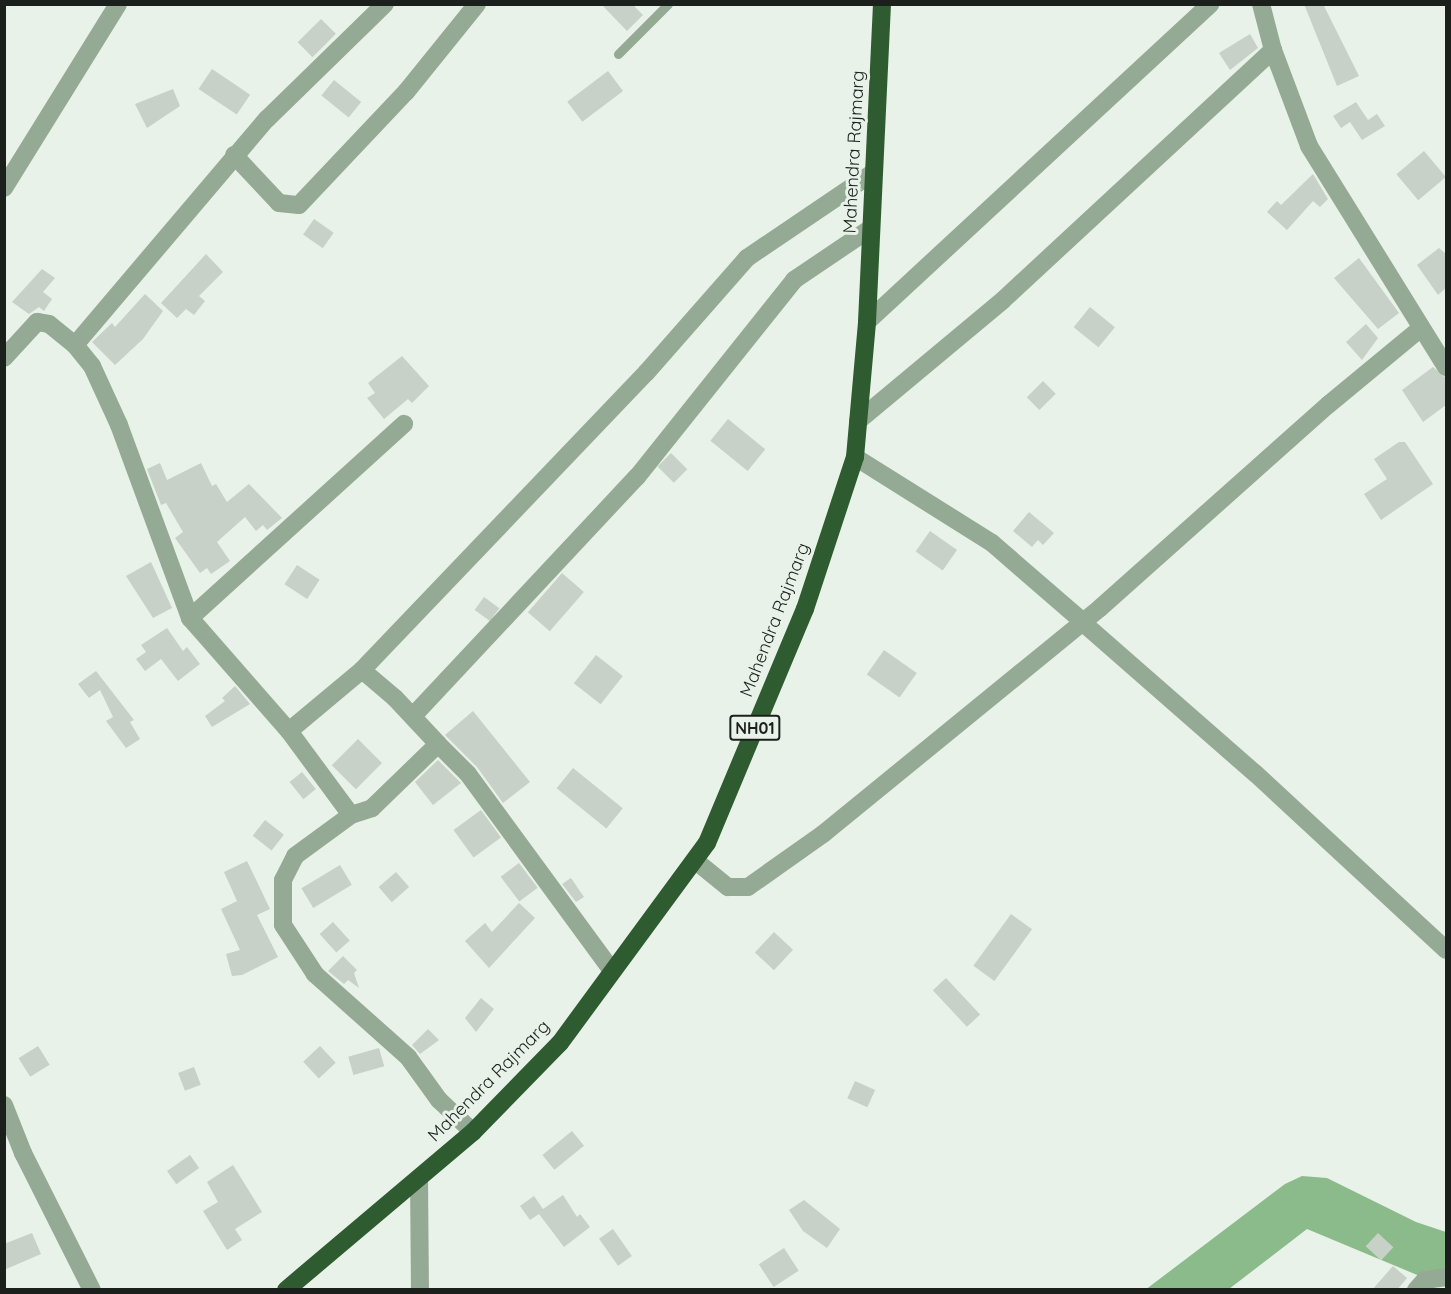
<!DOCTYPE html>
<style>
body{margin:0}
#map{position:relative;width:1451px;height:1294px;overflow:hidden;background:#e8f2e8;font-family:Quicksand,sans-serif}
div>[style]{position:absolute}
.forest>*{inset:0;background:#8cbb8b}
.building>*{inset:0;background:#c7d1c7;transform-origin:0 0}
.lane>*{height:9px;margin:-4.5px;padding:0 4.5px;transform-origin:4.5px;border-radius:4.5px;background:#95aa95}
.street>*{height:18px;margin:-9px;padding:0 9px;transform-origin:9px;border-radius:9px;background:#95aa95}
.highway>*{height:18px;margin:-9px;padding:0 9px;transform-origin:9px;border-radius:9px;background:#2f5b30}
span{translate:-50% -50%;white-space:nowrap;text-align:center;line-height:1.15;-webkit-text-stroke:6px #e8f2e8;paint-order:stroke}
.shield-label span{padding:2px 4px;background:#e8f2e8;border:2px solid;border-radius:4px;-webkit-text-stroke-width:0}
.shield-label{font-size:16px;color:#1c201c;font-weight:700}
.street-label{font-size:18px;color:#1c201c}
.frame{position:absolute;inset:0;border:6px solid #1c201c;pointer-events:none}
</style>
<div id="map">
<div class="forest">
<div style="clip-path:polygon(1302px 1176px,1327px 1178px,1416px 1222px,1446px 1232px,1446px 1287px,1307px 1229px,1229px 1289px,1145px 1290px,1285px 1184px)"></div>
</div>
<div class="building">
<div style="clip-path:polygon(601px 4px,632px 4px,643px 15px,627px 31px)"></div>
<div style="clip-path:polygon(1304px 4px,1323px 4px,1359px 76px,1337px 86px)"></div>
<div style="left:321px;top:19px;width:21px;height:33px;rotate:45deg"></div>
<div style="clip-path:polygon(1250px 34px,1258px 48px,1230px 70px,1219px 53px)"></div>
<div style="left:212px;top:69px;width:46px;height:24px;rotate:34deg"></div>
<div style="left:608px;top:71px;width:25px;height:51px;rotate:53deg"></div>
<div style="left:334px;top:80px;width:35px;height:20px;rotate:39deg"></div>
<div style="clip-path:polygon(173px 89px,180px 106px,147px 128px,135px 104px)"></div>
<div style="clip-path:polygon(1356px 102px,1368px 120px,1377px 114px,1385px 126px,1362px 140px,1350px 122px,1341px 128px,1333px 116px)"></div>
<div style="left:1424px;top:151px;width:34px;height:36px;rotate:50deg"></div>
<div style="clip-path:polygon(1313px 174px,1328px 199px,1320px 207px,1313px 201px,1287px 230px,1267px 212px,1277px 201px,1281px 205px)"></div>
<div style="left:314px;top:219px;width:24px;height:19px;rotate:35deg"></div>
<div style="clip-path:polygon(1439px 248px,1446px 254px,1446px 288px,1438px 295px,1417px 265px)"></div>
<div style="clip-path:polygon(206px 254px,223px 272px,199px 296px,205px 301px,194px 315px,186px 309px,177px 318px,161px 303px)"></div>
<div style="clip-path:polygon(1359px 258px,1399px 313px,1378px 329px,1334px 278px)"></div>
<div style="clip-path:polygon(42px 269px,55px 278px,43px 292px,52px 299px,44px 311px,39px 307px,29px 314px,12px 302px)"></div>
<div style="clip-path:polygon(145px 294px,163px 311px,143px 339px,115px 365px,92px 342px,112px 323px,115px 327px)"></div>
<div style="left:1090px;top:307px;width:32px;height:26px;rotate:39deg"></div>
<div style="clip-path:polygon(1366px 324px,1378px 338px,1362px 360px,1346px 342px)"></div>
<div style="clip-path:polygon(402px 356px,429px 386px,412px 403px,408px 399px,384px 419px,367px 398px,375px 393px,368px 383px)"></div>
<div style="clip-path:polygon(1433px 367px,1446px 378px,1446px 405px,1423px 422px,1402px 390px)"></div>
<div style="left:1043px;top:381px;width:18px;height:23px;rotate:45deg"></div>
<div style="left:728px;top:419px;width:48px;height:28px;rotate:39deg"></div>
<div style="clip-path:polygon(1399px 442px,1405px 442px,1433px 484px,1381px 520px,1364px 494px,1387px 479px,1374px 459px)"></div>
<div style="left:671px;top:453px;width:23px;height:19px;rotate:45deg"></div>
<div style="clip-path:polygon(160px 463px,167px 480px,201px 463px,212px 486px,216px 484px,227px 502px,249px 484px,282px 518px,267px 530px,263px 525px,256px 531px,245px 517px,217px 542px,230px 561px,211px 574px,207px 568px,200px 573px,175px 538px,183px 532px,166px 503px,161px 505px,147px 469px)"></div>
<div style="clip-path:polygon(1029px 512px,1054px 533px,1043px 545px,1038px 540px,1032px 547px,1013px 531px)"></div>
<div style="left:930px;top:531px;width:33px;height:25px;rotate:35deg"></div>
<div style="clip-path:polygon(151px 562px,172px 608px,153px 618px,126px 576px)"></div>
<div style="left:297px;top:565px;width:27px;height:23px;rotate:33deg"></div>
<div style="left:562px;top:573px;width:29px;height:52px;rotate:41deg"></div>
<div style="left:484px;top:597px;width:19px;height:16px;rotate:36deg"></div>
<div style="clip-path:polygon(167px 628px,183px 651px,187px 647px,200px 664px,178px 681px,161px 659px,145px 671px,136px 659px,146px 652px,141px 645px)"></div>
<div style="left:884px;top:650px;width:40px;height:30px;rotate:35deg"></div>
<div style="left:596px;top:655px;width:34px;height:36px;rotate:38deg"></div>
<div style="clip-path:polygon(96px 671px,134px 720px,130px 722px,140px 739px,126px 748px,106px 721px,113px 717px,100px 690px,89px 698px,78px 684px)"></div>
<div style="clip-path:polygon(235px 686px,250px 704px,212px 727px,205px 716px,225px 701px,222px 698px)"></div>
<div style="clip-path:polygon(473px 711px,530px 782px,503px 803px,477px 767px,445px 735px)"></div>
<div style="left:358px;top:739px;width:34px;height:37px;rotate:45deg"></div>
<div style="clip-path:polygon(438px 760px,461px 783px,433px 805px,415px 782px)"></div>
<div style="left:573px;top:768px;width:64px;height:26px;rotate:39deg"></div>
<div style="left:302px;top:772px;width:22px;height:16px;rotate:51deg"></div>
<div style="left:481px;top:810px;width:34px;height:34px;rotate:54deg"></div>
<div style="left:265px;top:820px;width:24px;height:20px;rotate:38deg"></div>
<div style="clip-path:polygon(247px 861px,270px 909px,257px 915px,278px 957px,242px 975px,232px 976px,226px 954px,240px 950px,221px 909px,237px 901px,224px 872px)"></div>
<div style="left:519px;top:863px;width:31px;height:23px;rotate:53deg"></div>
<div style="left:340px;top:865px;width:23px;height:45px;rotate:59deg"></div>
<div style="left:396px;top:872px;width:20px;height:23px;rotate:49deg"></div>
<div style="clip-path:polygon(571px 878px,584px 897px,576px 902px,562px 884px)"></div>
<div style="clip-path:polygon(519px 903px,535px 918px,489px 968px,465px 941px,485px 923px,492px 932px)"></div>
<div style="left:1011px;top:914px;width:26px;height:64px;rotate:36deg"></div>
<div style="left:333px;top:922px;width:25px;height:18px;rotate:48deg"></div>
<div style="left:774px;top:932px;width:26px;height:28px;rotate:43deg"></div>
<div style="clip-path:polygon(343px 956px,357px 970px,354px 973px,359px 988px,348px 980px,344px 984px,328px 971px)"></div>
<div style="left:946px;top:978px;width:50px;height:18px;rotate:47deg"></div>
<div style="clip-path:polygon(481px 998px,494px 1009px,476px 1032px,465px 1018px)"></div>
<div style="clip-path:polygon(428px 1029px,439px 1040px,420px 1054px,412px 1045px)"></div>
<div style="left:38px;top:1046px;width:22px;height:23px;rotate:58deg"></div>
<div style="left:320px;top:1046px;width:23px;height:23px;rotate:47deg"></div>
<div style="left:379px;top:1048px;width:19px;height:32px;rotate:74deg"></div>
<div style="left:194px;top:1067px;width:19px;height:17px;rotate:69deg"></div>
<div style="left:855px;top:1081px;width:22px;height:19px;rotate:24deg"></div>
<div style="left:572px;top:1131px;width:19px;height:38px;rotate:51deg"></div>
<div style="left:190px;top:1155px;width:16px;height:28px;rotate:55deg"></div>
<div style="clip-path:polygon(233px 1165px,262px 1212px,235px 1229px,242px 1240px,227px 1250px,203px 1211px,218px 1202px,207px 1182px)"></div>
<div style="clip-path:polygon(563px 1195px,577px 1217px,580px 1214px,590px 1227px,564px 1247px,539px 1214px,530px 1220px,520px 1206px,534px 1196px,543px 1209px)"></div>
<div style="clip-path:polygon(804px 1200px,840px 1229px,827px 1248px,803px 1231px,789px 1210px)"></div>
<div style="left:613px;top:1229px;width:33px;height:17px;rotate:55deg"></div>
<div style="clip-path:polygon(32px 1233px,41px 1254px,4px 1270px,4px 1244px)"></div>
<div style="left:1378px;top:1233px;width:21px;height:18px;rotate:43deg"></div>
<div style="left:784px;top:1248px;width:27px;height:30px;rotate:57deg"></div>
<div style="clip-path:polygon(1393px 1266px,1407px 1278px,1397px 1290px,1372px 1290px)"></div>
</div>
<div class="lane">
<div style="left:618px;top:54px;width:71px;rotate:-45deg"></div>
</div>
<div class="street">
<div style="left:1261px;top:4px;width:48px;rotate:75.4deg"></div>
<div style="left:1273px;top:50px;width:103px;rotate:69.4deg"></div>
<div style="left:1309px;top:146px;width:260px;rotate:58.2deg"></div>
<div style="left:234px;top:155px;width:66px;rotate:46.8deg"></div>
<div style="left:279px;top:203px;width:20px;rotate:6deg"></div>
<div style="left:299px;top:205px;width:156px;rotate:-46.6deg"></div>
<div style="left:406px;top:92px;width:113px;rotate:-51.1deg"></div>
<div style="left:4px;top:188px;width:216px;rotate:-58.2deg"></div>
<div style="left:867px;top:322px;width:468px;rotate:-42.8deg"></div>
<div style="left:75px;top:345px;width:297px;rotate:-49.7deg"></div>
<div style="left:267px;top:119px;width:165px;rotate:-44.3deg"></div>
<div style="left:4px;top:358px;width:49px;rotate:-47.5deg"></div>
<div style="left:37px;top:322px;width:12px;rotate:9deg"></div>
<div style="left:49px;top:324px;width:33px;rotate:39deg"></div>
<div style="left:75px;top:345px;width:27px;rotate:51deg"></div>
<div style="left:92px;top:366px;width:65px;rotate:65.4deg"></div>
<div style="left:119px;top:425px;width:206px;rotate:69.8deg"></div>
<div style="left:190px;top:618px;width:150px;rotate:48.8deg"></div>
<div style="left:289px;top:731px;width:104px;rotate:53.6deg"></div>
<div style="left:858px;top:421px;width:189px;rotate:-39.8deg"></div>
<div style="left:1003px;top:300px;width:368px;rotate:-42.8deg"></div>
<div style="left:855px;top:457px;width:162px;rotate:32.1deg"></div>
<div style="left:992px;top:543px;width:119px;rotate:40.9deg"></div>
<div style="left:190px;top:618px;width:289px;rotate:-42.2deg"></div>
<div style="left:1081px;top:621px;width:232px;rotate:41.2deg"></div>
<div style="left:1256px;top:774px;width:259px;rotate:42.8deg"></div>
<div style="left:362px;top:670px;width:411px;rotate:-46.3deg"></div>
<div style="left:646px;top:373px;width:153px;rotate:-48.7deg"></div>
<div style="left:747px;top:258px;width:153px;rotate:-34.1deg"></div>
<div style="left:413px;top:716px;width:328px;rotate:-46.9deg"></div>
<div style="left:637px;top:477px;width:252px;rotate:-51.4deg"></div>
<div style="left:794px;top:280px;width:93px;rotate:-34deg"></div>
<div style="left:289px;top:731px;width:95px;rotate:-39.9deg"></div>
<div style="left:362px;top:670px;width:43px;rotate:40.3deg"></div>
<div style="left:395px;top:698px;width:63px;rotate:46.9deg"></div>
<div style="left:697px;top:862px;width:40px;rotate:39deg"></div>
<div style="left:728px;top:887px;width:20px"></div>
<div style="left:748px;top:887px;width:92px;rotate:-35.2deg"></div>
<div style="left:823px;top:834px;width:357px;rotate:-39.2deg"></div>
<div style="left:1100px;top:608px;width:305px;rotate:-41.7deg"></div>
<div style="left:1328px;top:405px;width:121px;rotate:-39.6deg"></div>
<div style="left:4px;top:1105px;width:52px;rotate:68.4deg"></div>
<div style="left:23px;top:1153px;width:153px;rotate:63.3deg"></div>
<div style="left:473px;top:1132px;width:47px;rotate:-136.7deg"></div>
<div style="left:439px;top:1100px;width:53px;rotate:-125.8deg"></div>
<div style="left:408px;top:1057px;width:125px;rotate:-138.3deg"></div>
<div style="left:315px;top:974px;width:59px;rotate:-123.1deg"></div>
<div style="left:283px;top:925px;width:45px;rotate:-90deg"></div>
<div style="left:283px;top:880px;width:27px;rotate:-63deg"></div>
<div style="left:295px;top:856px;width:69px;rotate:-36.2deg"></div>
<div style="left:351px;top:815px;width:22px;rotate:-18deg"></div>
<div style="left:372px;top:808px;width:92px;rotate:-44.1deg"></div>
<div style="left:438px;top:744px;width:42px;rotate:45deg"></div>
<div style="left:468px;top:774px;width:244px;rotate:53.8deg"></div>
<div style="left:419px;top:1178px;width:112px;rotate:89.5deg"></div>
<div style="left:1416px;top:1290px;width:13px;rotate:-48deg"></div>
<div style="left:1425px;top:1280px;width:21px;rotate:-8deg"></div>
</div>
<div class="highway">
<div style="left:286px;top:1290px;width:245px;rotate:-40.2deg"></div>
<div style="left:473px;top:1132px;width:124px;rotate:-45.7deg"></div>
<div style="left:560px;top:1043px;width:248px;rotate:-53.7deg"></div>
<div style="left:707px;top:843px;width:254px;rotate:-67.3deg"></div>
<div style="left:805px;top:609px;width:160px;rotate:-71.8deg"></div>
<div style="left:855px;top:457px;width:136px;rotate:-84.9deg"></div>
<div style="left:867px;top:322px;width:318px;rotate:-87.3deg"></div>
</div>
<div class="shield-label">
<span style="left:755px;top:728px">NH01</span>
</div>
<div class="street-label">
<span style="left:854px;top:152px;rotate:-87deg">Mahendra Rajmarg</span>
<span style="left:775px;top:620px;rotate:-69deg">Mahendra Rajmarg</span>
<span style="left:489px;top:1081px;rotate:-45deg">Mahendra Rajmarg</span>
</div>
<div class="frame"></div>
</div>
